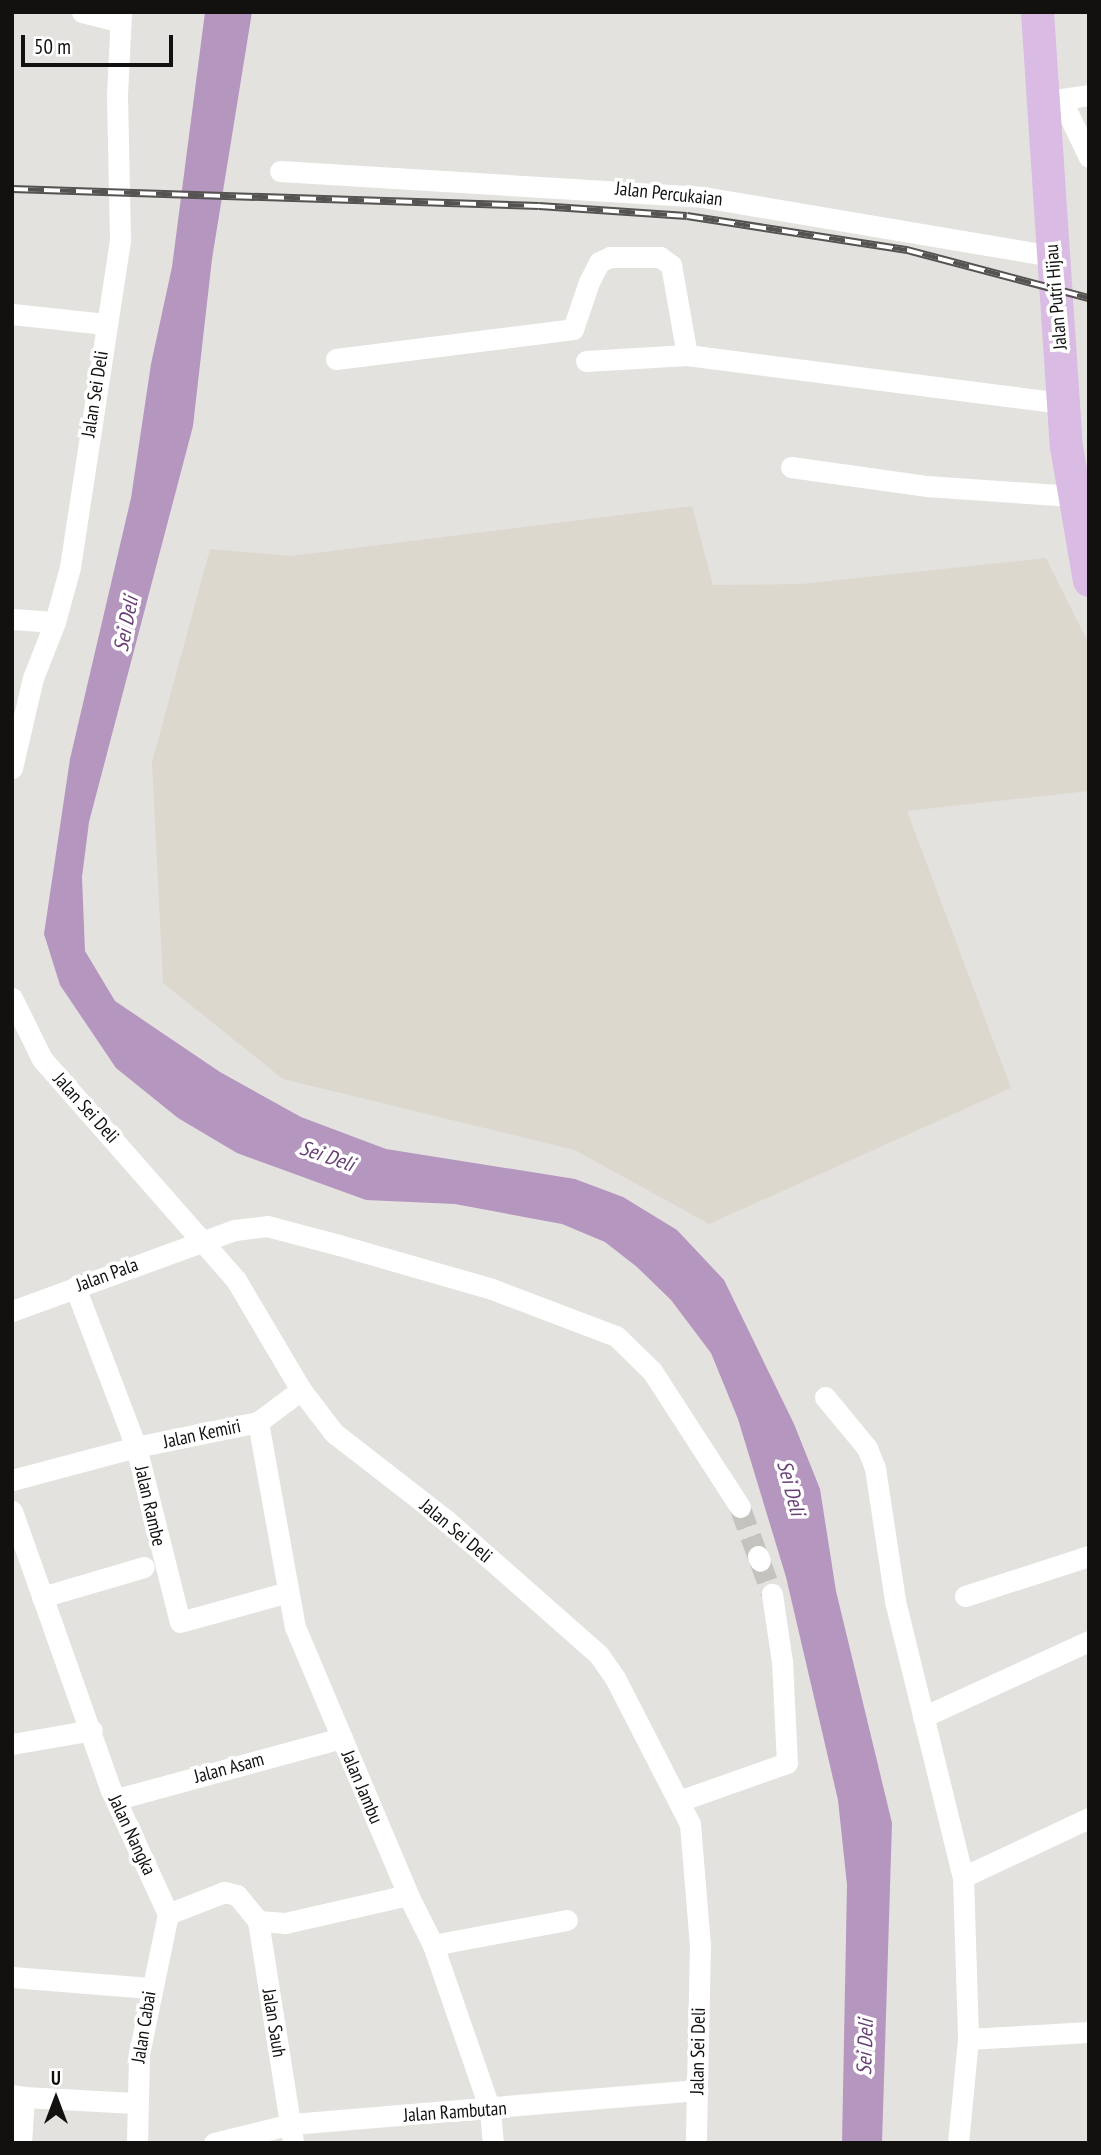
<!DOCTYPE html>
<style>
body{margin:0}
#map{position:relative;width:1101px;height:2155px;overflow:hidden;background:#e3e2df;font-family:"PT Sans Narrow",sans-serif}
div>[style]{position:absolute}
.built>*{inset:0;background:#ddd8ce}
.water>*{inset:0;background:#b596bf}
.street-tunnel>*{height:21px;margin-top:-10.5px;transform-origin:0;background:repeating-linear-gradient(90deg,#c4c3c0 0 21px,transparent 0 31px)}
.street>*{height:21px;margin:-10.5px;padding:0 10.5px;transform-origin:10.5px;border-radius:10.5px;background:#fff}
.primary>*{height:33px;margin:-16.5px;padding:0 16.5px;transform-origin:16.5px;border-radius:16.5px;background:#d9bbe3}
.rail>*{height:8px;margin-top:-4px;transform-origin:0;background:repeating-linear-gradient(90deg,#fff 0 16px,#545351 0 32px);box-sizing:border-box;border-block:2px solid #545351}
span{translate:-50% -50%;white-space:nowrap;text-align:center;line-height:1.15;-webkit-text-stroke:7px #fff;paint-order:stroke}
.street-label{font-size:19px;color:#121110}
.water-label{font-size:21px;color:#694076;font-style:italic}
.frame{position:absolute;inset:0;border:14px solid #121110;pointer-events:none}
.north{position:absolute;left:21px;top:2064px;width:70px;height:70px;-webkit-text-stroke:5px #fff;paint-order:stroke;rotate:0deg;font-size:19px;font-weight:700;line-height:28px;text-align:center;color:#121110}
.north::after{content:'';display:block;margin:auto;width:24px;height:32px;background:#121110;clip-path:polygon(50% 0,100% 100%,50% 72%,0 100%)}
.scale{position:absolute;left:21px;top:35px;width:152px;height:32px;box-sizing:border-box;border:4px solid #121110;border-top:0;padding-left:9px;font-size:21px;line-height:24px;white-space:nowrap;color:#121110;-webkit-text-stroke:5px #fff;paint-order:stroke}
</style>
<div id="map">
<div class="built">
<div style="clip-path:polygon(692px 506px,713px 585px,801px 584px,1046px 558px,1089px 644px,1089px 791px,907px 811px,1011px 1088px,709px 1224px,575px 1150px,283px 1079px,163px 983px,152px 762px,210px 549px,290px 556px)"></div>
</div>
<div class="water">
<div style="clip-path:polygon(205px 12px,252px 12px,212px 259px,193px 426px,89px 822px,82px 877px,85px 951px,115px 1001px,220px 1072px,301px 1117px,386px 1149px,575px 1179px,623px 1197px,677px 1230px,724px 1280px,794px 1424px,820px 1489px,836px 1591px,892px 1823px,882px 2143px,842px 2143px,847px 1885px,838px 1800px,786px 1577px,738px 1419px,711px 1353px,671px 1300px,637px 1267px,605px 1242px,562px 1224px,455px 1204px,366px 1200px,237px 1153px,178px 1118px,116px 1068px,60px 985px,44px 934px,70px 759px,131px 498px,151px 364px,172px 267px)"></div>
</div>
<div class="street-tunnel">
<div style="left:740px;top:1507px;width:52px;rotate:69.8deg"></div>
<div style="left:760px;top:1561px;width:35px;rotate:70deg"></div>
</div>
<div class="street">
<div style="left:82px;top:12px;width:38px;rotate:14deg"></div>
<div style="left:1048px;top:101px;width:41px;rotate:-8.3deg"></div>
<div style="left:1062px;top:101px;width:62px;rotate:64.3deg"></div>
<div style="left:280px;top:171px;width:424px;rotate:3.5deg"></div>
<div style="left:703px;top:197px;width:355px;rotate:9.6deg"></div>
<div style="left:12px;top:314px;width:94px;rotate:6.1deg"></div>
<div style="left:336px;top:359px;width:239px;rotate:-7.2deg"></div>
<div style="left:573px;top:329px;width:50px;rotate:-71.2deg"></div>
<div style="left:589px;top:282px;width:22px;rotate:-63deg"></div>
<div style="left:599px;top:262px;width:12px;rotate:-24deg"></div>
<div style="left:610px;top:257px;width:50px"></div>
<div style="left:660px;top:257px;width:14px;rotate:36deg"></div>
<div style="left:671px;top:265px;width:91px;rotate:79.9deg"></div>
<div style="left:586px;top:361px;width:101px;rotate:-3.4deg"></div>
<div style="left:687px;top:355px;width:379px;rotate:7.3deg"></div>
<div style="left:791px;top:467px;width:136px;rotate:8deg"></div>
<div style="left:926px;top:486px;width:147px;rotate:3.9deg"></div>
<div style="left:12px;top:619px;width:43px;rotate:4deg"></div>
<div style="left:12px;top:768px;width:92px;rotate:-76.9deg"></div>
<div style="left:33px;top:678px;width:60px;rotate:-68.6deg"></div>
<div style="left:55px;top:622px;width:57px;rotate:-74.7deg"></div>
<div style="left:70px;top:567px;width:332px;rotate:-81.3deg"></div>
<div style="left:120px;top:239px;width:144px;rotate:-91.2deg"></div>
<div style="left:117px;top:95px;width:83px;rotate:-87.2deg"></div>
<div style="left:12px;top:998px;width:68px;rotate:63.8deg"></div>
<div style="left:42px;top:1059px;width:294px;rotate:48.7deg"></div>
<div style="left:236px;top:1280px;width:128px;rotate:59.4deg"></div>
<div style="left:301px;top:1390px;width:54px;rotate:52.5deg"></div>
<div style="left:334px;top:1433px;width:142px;rotate:37.8deg"></div>
<div style="left:446px;top:1520px;width:204px;rotate:41.4deg"></div>
<div style="left:599px;top:1655px;width:28px;rotate:55deg"></div>
<div style="left:615px;top:1678px;width:164px;rotate:62.8deg"></div>
<div style="left:690px;top:1824px;width:121px;rotate:85.3deg"></div>
<div style="left:700px;top:1945px;width:198px;rotate:91.2deg"></div>
<div style="left:75px;top:1287px;width:171px;rotate:69.1deg"></div>
<div style="left:136px;top:1447px;width:180px;rotate:75.9deg"></div>
<div style="left:180px;top:1622px;width:112px;rotate:-15.5deg"></div>
<div style="left:12px;top:1311px;width:237px;rotate:-20deg"></div>
<div style="left:235px;top:1230px;width:32px;rotate:-7deg"></div>
<div style="left:267px;top:1226px;width:74px;rotate:14.8deg"></div>
<div style="left:339px;top:1245px;width:159px;rotate:16deg"></div>
<div style="left:492px;top:1289px;width:133px;rotate:20.8deg"></div>
<div style="left:616px;top:1336px;width:50px;rotate:44.2deg"></div>
<div style="left:652px;top:1371px;width:162px;rotate:57.1deg"></div>
<div style="left:825px;top:1397px;width:66px;rotate:50.5deg"></div>
<div style="left:867px;top:1448px;width:22px;rotate:68deg"></div>
<div style="left:875px;top:1468px;width:134px;rotate:81.4deg"></div>
<div style="left:895px;top:1601px;width:284px;rotate:76.2deg"></div>
<div style="left:963px;top:1877px;width:162px;rotate:88.2deg"></div>
<div style="left:968px;top:2039px;width:104px;rotate:95.5deg"></div>
<div style="left:258px;top:1422px;width:208px;rotate:79.8deg"></div>
<div style="left:295px;top:1627px;width:291px;rotate:67.1deg"></div>
<div style="left:408px;top:1895px;width:56px;rotate:63.4deg"></div>
<div style="left:433px;top:1945px;width:175px;rotate:70.9deg"></div>
<div style="left:490px;top:2110px;width:33px;rotate:85deg"></div>
<div style="left:12px;top:1480px;width:128px;rotate:-14.9deg"></div>
<div style="left:136px;top:1447px;width:125px;rotate:-11.6deg"></div>
<div style="left:258px;top:1422px;width:54px;rotate:-36.7deg"></div>
<div style="left:12px;top:1511px;width:296px;rotate:70.5deg"></div>
<div style="left:111px;top:1790px;width:136px;rotate:65.3deg"></div>
<div style="left:168px;top:1914px;width:60px;rotate:-21.4deg"></div>
<div style="left:224px;top:1892px;width:13px;rotate:13deg"></div>
<div style="left:237px;top:1895px;width:33px;rotate:51deg"></div>
<div style="left:258px;top:1921px;width:27px;rotate:4deg"></div>
<div style="left:285px;top:1923px;width:126px;rotate:-12.8deg"></div>
<div style="left:758px;top:1556px;width:5px;rotate:68deg"></div>
<div style="left:965px;top:1596px;width:130px;rotate:-17.9deg"></div>
<div style="left:42px;top:1597px;width:106px;rotate:-16.4deg"></div>
<div style="left:923px;top:1717px;width:183px;rotate:-24.6deg"></div>
<div style="left:12px;top:1744px;width:81px;rotate:-9.9deg"></div>
<div style="left:117px;top:1799px;width:233px;rotate:-15.2deg"></div>
<div style="left:679px;top:1801px;width:114px;rotate:-19.4deg"></div>
<div style="left:787px;top:1763px;width:101px;rotate:-92.8deg"></div>
<div style="left:782px;top:1662px;width:69px;rotate:-98.4deg"></div>
<div style="left:963px;top:1877px;width:139px;rotate:-25.1deg"></div>
<div style="left:258px;top:1921px;width:225px;rotate:81deg"></div>
<div style="left:433px;top:1945px;width:136px;rotate:-10.6deg"></div>
<div style="left:12px;top:1977px;width:138px;rotate:4.6deg"></div>
<div style="left:968px;top:2039px;width:121px;rotate:-3.3deg"></div>
<div style="left:12px;top:2095px;width:12px;rotate:9deg"></div>
<div style="left:24px;top:2097px;width:46px;rotate:93.7deg"></div>
<div style="left:24px;top:2097px;width:111px;rotate:3.1deg"></div>
<div style="left:137px;top:2143px;width:89px;rotate:-88.7deg"></div>
<div style="left:139px;top:2054px;width:143px;rotate:-78.3deg"></div>
<div style="left:214px;top:2143px;width:80px;rotate:-13.7deg"></div>
<div style="left:292px;top:2124px;width:407px;rotate:-4.8deg"></div>
</div>
<div class="primary">
<div style="left:1037px;top:12px;width:435px;rotate:86.2deg"></div>
<div style="left:1066px;top:446px;width:136px;rotate:80.3deg"></div>
</div>
<div class="rail">
<div style="left:12px;top:189px;width:527px;rotate:1.85deg"></div>
<div style="left:539px;top:206px;width:148px;rotate:3.9deg"></div>
<div style="left:687px;top:216px;width:223px;rotate:8.8deg"></div>
<div style="left:907px;top:250px;width:188px;rotate:14.8deg"></div>
</div>
<div class="street-label">
<span style="left:669px;top:194px;rotate:6deg">Jalan Percukaian</span>
<span style="left:1056px;top:297px;rotate:-95deg">Jalan Putri Hijau</span>
<span style="left:95px;top:394px;rotate:-81deg">Jalan Sei Deli</span>
<span style="left:86px;top:1108px;rotate:48deg">Jalan Sei Deli</span>
<span style="left:107px;top:1275px;rotate:-20deg">Jalan Pala</span>
<span style="left:202px;top:1434px;rotate:-12deg">Jalan Kemiri</span>
<span style="left:150px;top:1506px;rotate:77deg">Jalan Rambe</span>
<span style="left:456px;top:1531px;rotate:40deg">Jalan Sei Deli</span>
<span style="left:229px;top:1768px;rotate:-15deg">Jalan Asam</span>
<span style="left:362px;top:1787px;rotate:67deg">Jalan Jambu</span>
<span style="left:132px;top:1835px;rotate:65deg">Jalan Nangka</span>
<span style="left:274px;top:2023px;rotate:81deg">Jalan Sauh</span>
<span style="left:144px;top:2027px;rotate:-81deg">Jalan Cabai</span>
<span style="left:698px;top:2051px;rotate:-89deg">Jalan Sei Deli</span>
<span style="left:455px;top:2112px;rotate:-4deg">Jalan Rambutan</span>
</div>
<div class="water-label">
<span style="left:126px;top:624px;rotate:-79deg">Sei Deli</span>
<span style="left:327px;top:1156px;rotate:19deg">Sei Deli</span>
<span style="left:791px;top:1488px;rotate:75deg">Sei Deli</span>
<span style="left:865px;top:2047px;rotate:-88deg">Sei Deli</span>
</div>
<div class="frame"></div>
<div class="north">U</div>
<div class="scale">50 m</div>
</div>
